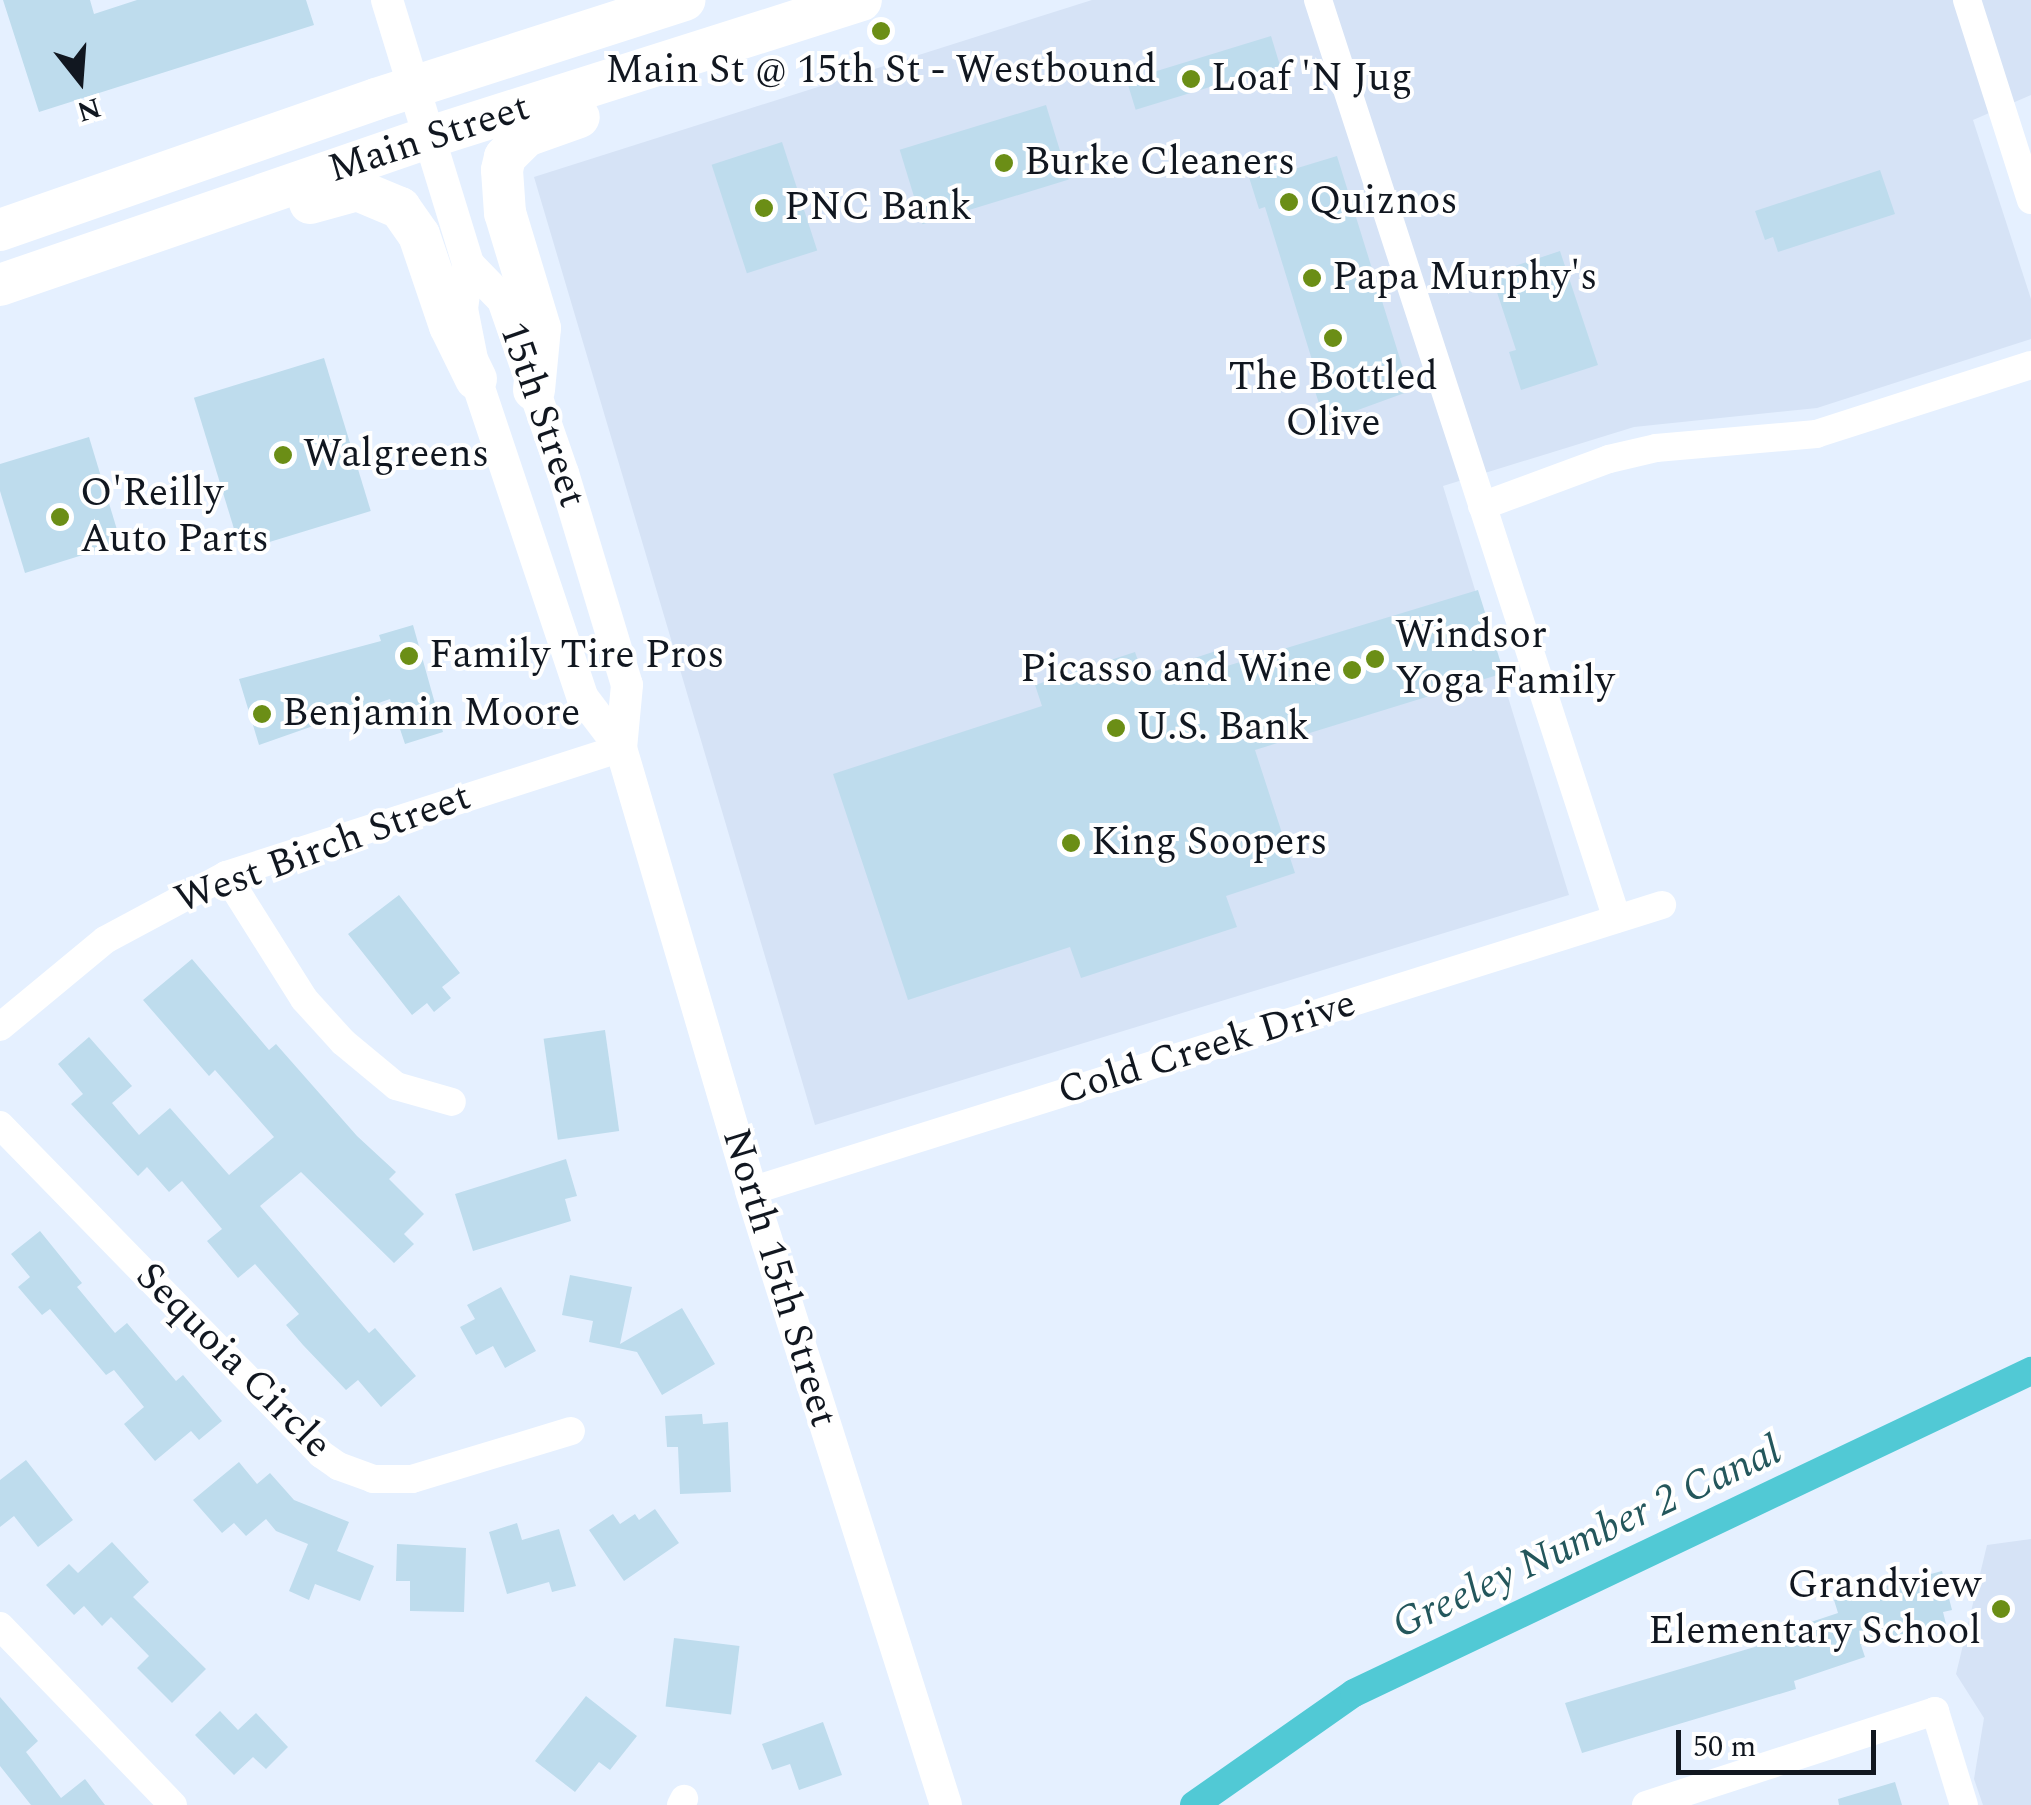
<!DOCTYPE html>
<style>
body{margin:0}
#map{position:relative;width:2031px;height:1805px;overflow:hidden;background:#e5f0ff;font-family:Spectral,serif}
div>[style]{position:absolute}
.built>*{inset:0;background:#d6e3f6}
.canal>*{height:28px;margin:-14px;padding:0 14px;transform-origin:14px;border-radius:14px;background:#51c9d5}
.building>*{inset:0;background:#bedced;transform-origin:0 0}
.minor>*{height:28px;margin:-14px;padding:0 14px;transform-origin:14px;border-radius:14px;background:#fff}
.tertiary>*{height:32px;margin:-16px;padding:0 16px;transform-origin:16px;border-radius:16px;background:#fff}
.primary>*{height:42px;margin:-21px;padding:0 21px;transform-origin:21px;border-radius:21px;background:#fff}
.dots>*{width:28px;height:28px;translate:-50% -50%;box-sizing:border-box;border:5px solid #fff;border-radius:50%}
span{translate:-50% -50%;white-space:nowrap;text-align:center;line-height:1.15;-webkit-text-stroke:8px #fff;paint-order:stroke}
.poi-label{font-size:40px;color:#111720}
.left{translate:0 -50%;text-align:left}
.right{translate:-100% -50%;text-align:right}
.street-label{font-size:40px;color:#111720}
.water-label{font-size:42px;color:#24575c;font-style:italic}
.north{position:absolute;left:30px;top:30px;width:100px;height:100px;-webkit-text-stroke:8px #fff;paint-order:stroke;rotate:163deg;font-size:28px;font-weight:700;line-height:40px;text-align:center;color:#111720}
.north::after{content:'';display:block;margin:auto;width:35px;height:45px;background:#111720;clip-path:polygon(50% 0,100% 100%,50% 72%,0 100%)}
.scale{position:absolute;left:1676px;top:1730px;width:200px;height:45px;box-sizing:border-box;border:5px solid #111720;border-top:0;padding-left:12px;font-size:30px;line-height:35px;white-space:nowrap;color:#111720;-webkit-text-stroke:8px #fff;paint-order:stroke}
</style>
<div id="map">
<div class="built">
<div style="clip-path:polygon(1092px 0,2031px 0,2031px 95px,1973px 120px,2031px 299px,2031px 339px,1817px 408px,1634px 427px,1443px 486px,1569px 895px,815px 1125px,534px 177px)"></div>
<div style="clip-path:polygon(2031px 1539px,2031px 1805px,1983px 1805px,1974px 1779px,1984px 1718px,1956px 1674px,1987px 1545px)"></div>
</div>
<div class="canal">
<div style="left:1194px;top:1805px;width:195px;rotate:-35deg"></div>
<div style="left:1354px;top:1693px;width:750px;rotate:-25.44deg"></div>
</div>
<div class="building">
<div style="clip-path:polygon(3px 0,90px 0,94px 14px,137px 0,306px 0,314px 25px,39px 112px)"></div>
<div style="left:1271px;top:36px;width:31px;height:151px;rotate:73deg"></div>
<div style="left:1046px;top:105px;width:78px;height:153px;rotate:73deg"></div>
<div style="left:782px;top:142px;width:114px;height:74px;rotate:72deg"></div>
<div style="clip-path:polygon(1337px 156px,1410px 391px,1325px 422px,1314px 388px,1320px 386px,1265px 207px,1259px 209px,1248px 174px,1278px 165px,1281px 173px)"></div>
<div style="clip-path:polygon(1880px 170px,1895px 214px,1778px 252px,1773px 237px,1765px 240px,1755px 211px)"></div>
<div style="clip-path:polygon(1560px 251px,1598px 365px,1521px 390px,1509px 352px,1516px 350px,1491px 274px)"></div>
<div style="left:324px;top:358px;width:160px;height:136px;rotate:73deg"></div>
<div style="clip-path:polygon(89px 437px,121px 543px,25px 573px,0 491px,0 464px)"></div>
<div style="clip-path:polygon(1478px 590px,1504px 673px,1255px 750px,1295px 873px,1226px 896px,1237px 927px,1081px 978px,1070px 947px,908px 1000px,833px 774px,1042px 706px,1035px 685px,1135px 652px,1143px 675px,1222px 649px,1227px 666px)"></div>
<div style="clip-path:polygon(413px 625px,443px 732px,405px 744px,390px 699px,259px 745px,239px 679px,381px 641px,379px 635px)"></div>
<div style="clip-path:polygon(399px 895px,460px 973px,442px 987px,451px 998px,434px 1012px,427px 1003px,412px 1015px,348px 934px)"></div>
<div style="clip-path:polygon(192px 959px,269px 1050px,276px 1044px,357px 1136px,396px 1172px,389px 1179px,424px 1214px,404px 1234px,414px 1244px,394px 1263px,301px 1172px,260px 1206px,369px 1333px,375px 1328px,416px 1376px,381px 1407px,358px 1380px,346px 1390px,303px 1345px,286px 1325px,299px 1314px,255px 1264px,238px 1278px,207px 1241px,222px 1229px,182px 1181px,169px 1192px,147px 1167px,138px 1176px,71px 1104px,83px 1094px,58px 1064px,89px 1037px,132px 1086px,112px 1103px,139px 1135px,170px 1108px,229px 1175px,274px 1137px,215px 1070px,209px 1076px,143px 1000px)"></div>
<div style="left:605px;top:1030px;width:102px;height:62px;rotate:82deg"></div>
<div style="clip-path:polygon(566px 1159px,577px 1196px,565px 1199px,571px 1221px,473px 1251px,455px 1194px)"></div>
<div style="clip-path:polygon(40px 1231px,82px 1283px,77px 1287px,115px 1333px,127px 1323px,176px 1381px,183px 1375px,222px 1421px,199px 1440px,191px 1431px,155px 1461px,124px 1424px,144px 1407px,114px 1370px,106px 1375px,50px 1309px,42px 1315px,18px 1287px,30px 1277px,11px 1254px)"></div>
<div style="clip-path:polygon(570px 1275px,632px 1287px,620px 1344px,682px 1308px,715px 1364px,662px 1395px,637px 1352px,589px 1342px,593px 1321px,562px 1315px)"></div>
<div style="clip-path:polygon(501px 1287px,536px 1351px,505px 1368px,493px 1346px,476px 1355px,460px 1327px,475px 1319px,467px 1305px)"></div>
<div style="clip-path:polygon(702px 1414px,703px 1424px,728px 1422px,731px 1492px,680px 1494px,678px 1447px,667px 1447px,665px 1416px)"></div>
<div style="clip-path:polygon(26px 1460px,73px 1520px,38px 1547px,14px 1516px,0 1527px,0 1480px)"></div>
<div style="clip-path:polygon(239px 1462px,257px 1484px,270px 1473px,294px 1500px,349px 1522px,337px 1551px,374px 1566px,360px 1601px,315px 1584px,309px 1600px,289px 1591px,308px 1544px,276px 1531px,266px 1519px,246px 1536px,234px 1523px,222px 1533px,193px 1500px)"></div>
<div style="clip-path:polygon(655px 1509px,679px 1543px,624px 1581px,589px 1530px,613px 1514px,620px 1524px,635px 1514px,639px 1520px)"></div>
<div style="clip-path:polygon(517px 1523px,522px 1540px,559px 1529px,576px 1586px,552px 1592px,549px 1582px,507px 1594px,489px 1532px)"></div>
<div style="clip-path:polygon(112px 1542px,149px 1582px,133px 1597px,206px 1669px,172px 1703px,137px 1668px,149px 1656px,111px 1617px,102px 1626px,84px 1606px,74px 1615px,46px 1585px,69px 1564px,78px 1573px)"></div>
<div style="clip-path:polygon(397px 1544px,466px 1548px,464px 1612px,410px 1611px,410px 1581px,396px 1581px)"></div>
<div style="clip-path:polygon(1942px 1571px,1952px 1610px,1943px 1612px,1946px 1624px,1861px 1645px,1865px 1657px,1794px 1681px,1796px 1689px,1582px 1753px,1565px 1703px,1758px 1646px,1754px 1635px,1782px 1625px,1784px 1631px,1838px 1613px,1834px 1600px)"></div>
<div style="left:674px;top:1638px;width:66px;height:69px;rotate:7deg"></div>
<div style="clip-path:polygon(586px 1696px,637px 1736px,610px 1770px,599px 1762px,575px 1792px,535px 1761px)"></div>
<div style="clip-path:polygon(0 1697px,38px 1741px,26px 1752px,61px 1798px,85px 1779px,105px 1805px,31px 1805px,0 1766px)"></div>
<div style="clip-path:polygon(220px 1711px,238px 1730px,256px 1713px,288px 1747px,266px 1769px,253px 1757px,234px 1775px,195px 1735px)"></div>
<div style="clip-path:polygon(823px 1722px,842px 1775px,799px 1790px,790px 1764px,772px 1770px,762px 1744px)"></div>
<div style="clip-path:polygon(1895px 1782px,1902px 1805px,1839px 1805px,1838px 1799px)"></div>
</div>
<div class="minor">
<div style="left:1318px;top:0;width:966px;rotate:71.98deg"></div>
<div style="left:1967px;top:0;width:210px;rotate:72.3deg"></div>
<div style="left:1482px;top:506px;width:135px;rotate:-20.3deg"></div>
<div style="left:1609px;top:459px;width:48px;rotate:-13.2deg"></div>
<div style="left:1656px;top:448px;width:161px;rotate:-5deg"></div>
<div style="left:1816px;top:434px;width:226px;rotate:-17.8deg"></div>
<div style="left:226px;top:875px;width:146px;rotate:57.8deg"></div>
<div style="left:304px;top:999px;width:58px;rotate:47.8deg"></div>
<div style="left:343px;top:1042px;width:69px;rotate:39.7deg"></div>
<div style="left:396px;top:1086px;width:58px;rotate:15.9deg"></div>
<div style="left:0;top:1027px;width:136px;rotate:-39.6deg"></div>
<div style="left:105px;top:940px;width:137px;rotate:-28.2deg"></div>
<div style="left:226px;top:875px;width:415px;rotate:-17.8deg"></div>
<div style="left:0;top:1125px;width:460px;rotate:45.7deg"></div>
<div style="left:321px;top:1454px;width:21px;rotate:35deg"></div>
<div style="left:338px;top:1466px;width:37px;rotate:20deg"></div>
<div style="left:373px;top:1479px;width:39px"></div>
<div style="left:412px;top:1479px;width:166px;rotate:-16.8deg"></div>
<div style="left:751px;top:1191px;width:955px;rotate:-17.43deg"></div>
<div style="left:0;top:1626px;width:249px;rotate:46deg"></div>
<div style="left:681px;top:1805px;width:7px;rotate:-63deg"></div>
<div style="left:1646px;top:1805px;width:304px;rotate:-18deg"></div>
<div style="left:1935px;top:1711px;width:98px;rotate:72.9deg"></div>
</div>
<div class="tertiary">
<div style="left:387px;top:0;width:276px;rotate:72.9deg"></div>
<div style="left:468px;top:264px;width:45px;rotate:97.6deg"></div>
<div style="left:462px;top:309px;width:71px;rotate:78.7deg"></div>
<div style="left:476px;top:379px;width:336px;rotate:71.5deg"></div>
<div style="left:583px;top:698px;width:63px;rotate:52.8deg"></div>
<div style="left:621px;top:748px;width:462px;rotate:73.6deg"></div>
<div style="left:751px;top:1191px;width:644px;rotate:72.38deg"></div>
<div style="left:468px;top:264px;width:50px;rotate:45.8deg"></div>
<div style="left:503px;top:300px;width:183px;rotate:70.9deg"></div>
<div style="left:563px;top:473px;width:221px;rotate:73.2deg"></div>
<div style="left:627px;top:685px;width:63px;rotate:95.4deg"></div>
</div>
<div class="primary">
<div style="left:310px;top:203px;width:49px;rotate:-15.5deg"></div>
<div style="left:357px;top:190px;width:47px;rotate:22.7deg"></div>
<div style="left:400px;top:208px;width:33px;rotate:55deg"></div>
<div style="left:419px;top:235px;width:96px;rotate:71.2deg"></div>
<div style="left:450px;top:326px;width:59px;rotate:63.9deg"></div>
<div style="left:0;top:230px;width:398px;rotate:-19.2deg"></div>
<div style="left:376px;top:99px;width:324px;rotate:-17.8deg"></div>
<div style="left:0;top:285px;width:455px;rotate:-19deg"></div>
<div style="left:430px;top:137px;width:452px;rotate:-17.6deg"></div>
<div style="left:534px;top:390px;width:62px;rotate:-84.5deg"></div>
<div style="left:540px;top:328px;width:120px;rotate:-106.9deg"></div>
<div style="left:505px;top:213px;width:43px;rotate:-94deg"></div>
<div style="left:502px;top:170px;width:13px;rotate:-77deg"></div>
<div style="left:505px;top:157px;width:30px;rotate:-45deg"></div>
<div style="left:526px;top:136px;width:56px;rotate:-19.7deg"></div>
</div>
<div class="dots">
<div style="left:881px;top:31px;background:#6b8e16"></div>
<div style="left:1191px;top:79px;background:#6b8e16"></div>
<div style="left:1004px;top:163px;background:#6b8e16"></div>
<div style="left:1289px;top:202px;background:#6b8e16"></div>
<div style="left:764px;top:208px;background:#6b8e16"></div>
<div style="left:1312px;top:278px;background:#6b8e16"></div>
<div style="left:1333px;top:338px;background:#6b8e16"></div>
<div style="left:283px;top:455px;background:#6b8e16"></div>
<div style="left:60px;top:517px;background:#6b8e16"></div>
<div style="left:409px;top:656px;background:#6b8e16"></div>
<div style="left:1375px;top:659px;background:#6b8e16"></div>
<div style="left:1352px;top:670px;background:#6b8e16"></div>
<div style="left:262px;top:714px;background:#6b8e16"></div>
<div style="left:1116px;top:728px;background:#6b8e16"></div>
<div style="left:1071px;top:843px;background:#6b8e16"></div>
<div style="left:2001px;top:1609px;background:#6b8e16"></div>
</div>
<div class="poi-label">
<span style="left:881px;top:71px">Main St @ 15th St - Westbound</span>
<span class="left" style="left:1211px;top:79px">Loaf 'N Jug</span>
<span class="left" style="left:1024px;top:163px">Burke Cleaners</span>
<span class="left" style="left:1309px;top:202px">Quiznos</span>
<span class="left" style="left:784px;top:208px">PNC Bank</span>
<span class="left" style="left:1332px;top:278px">Papa Murphy's</span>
<span style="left:1333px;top:401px">The Bottled<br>Olive</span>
<span class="left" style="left:303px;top:455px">Walgreens</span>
<span class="left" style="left:80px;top:517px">O'Reilly<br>Auto Parts</span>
<span class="left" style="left:1395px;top:659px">Windsor<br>Yoga Family</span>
<span class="left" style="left:429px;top:656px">Family Tire Pros</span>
<span class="right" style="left:1332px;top:670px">Picasso and Wine</span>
<span class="left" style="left:282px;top:714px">Benjamin Moore</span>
<span class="left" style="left:1136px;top:728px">U.S. Bank</span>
<span class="left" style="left:1091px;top:843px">King Soopers</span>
<span class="right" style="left:1981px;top:1609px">Grandview<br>Elementary School</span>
</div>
<div class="street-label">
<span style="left:429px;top:139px;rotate:-18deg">Main Street</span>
<span style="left:542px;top:415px;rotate:71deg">15th Street</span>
<span style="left:323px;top:849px;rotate:-20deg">West Birch Street</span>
<span style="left:1207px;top:1048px;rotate:-17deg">Cold Creek Drive</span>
<span style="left:779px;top:1278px;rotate:73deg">North 15th Street</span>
<span style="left:233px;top:1361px;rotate:45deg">Sequoia Circle</span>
</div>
<div class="water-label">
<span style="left:1587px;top:1538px;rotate:-25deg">Greeley Number 2 Canal</span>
</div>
<div class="north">N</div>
<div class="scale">50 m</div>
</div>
